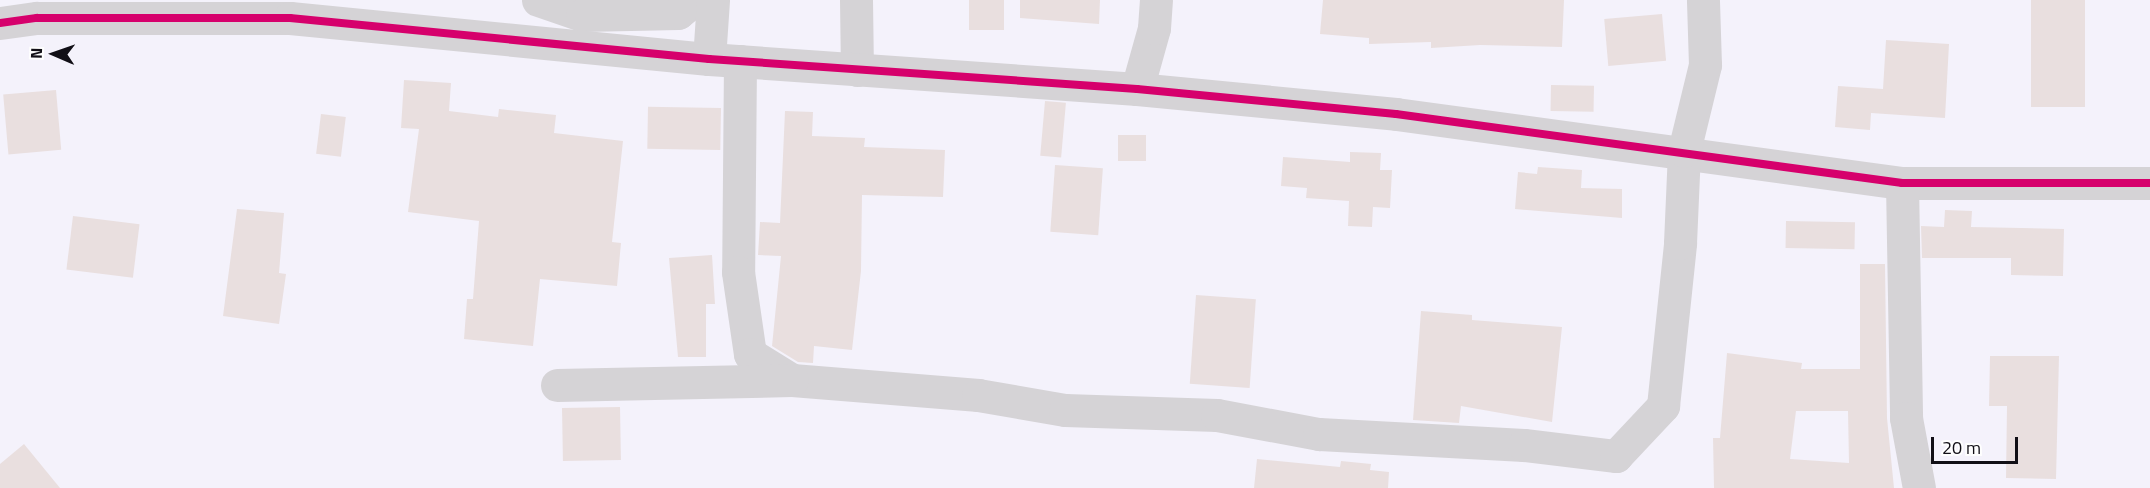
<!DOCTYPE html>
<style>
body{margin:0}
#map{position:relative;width:2150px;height:488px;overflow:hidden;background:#f4f2fb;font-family:"Titillium Web",sans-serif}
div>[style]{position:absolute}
.building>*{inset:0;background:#e9dfdf;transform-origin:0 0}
.minor>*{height:33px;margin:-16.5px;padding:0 16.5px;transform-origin:16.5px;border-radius:16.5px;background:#d5d3d6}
.cycleway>*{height:8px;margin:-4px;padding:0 4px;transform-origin:4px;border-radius:4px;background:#d6006c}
span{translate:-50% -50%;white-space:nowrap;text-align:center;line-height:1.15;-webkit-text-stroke:6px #fefefe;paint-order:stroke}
.north{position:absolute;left:24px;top:24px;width:60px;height:60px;-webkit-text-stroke:4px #fefefe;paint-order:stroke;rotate:272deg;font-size:16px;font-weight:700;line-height:24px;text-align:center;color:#110f16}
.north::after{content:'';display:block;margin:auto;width:21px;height:27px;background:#110f16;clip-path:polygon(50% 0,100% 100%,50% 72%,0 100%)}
.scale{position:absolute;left:1931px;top:437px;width:87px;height:27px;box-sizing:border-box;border:3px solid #110f16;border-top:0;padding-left:8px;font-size:18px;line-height:21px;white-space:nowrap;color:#110f16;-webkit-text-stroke:4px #fefefe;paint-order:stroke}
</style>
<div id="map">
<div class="building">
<div style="left:969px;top:0;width:35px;height:30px"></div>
<div style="clip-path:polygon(1020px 0,1100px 0,1099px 24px,1020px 18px)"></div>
<div style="clip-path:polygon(1323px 0,1564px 0,1562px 47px,1480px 45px,1431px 48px,1431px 42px,1369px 44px,1369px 38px,1320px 34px)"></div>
<div style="left:2031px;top:0;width:54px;height:107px"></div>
<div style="left:1662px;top:14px;width:47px;height:58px;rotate:85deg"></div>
<div style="clip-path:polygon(1886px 40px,1949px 44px,1945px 118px,1871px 113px,1870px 130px,1835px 127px,1838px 86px,1883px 89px)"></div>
<div style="clip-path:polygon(404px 80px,451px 83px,449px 111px,498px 117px,499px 109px,556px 115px,554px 133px,623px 141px,612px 242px,621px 243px,617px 286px,540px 279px,533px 346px,464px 339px,467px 299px,473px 299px,479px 221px,408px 212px,419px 129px,401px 128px)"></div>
<div style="left:1551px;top:85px;width:43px;height:26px;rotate:1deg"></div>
<div style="left:56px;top:90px;width:60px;height:53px;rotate:85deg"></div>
<div style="left:1045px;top:101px;width:21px;height:55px;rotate:5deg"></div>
<div style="left:721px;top:108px;width:42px;height:73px;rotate:91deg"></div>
<div style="clip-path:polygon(785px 111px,813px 112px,812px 136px,865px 138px,864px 147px,945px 150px,943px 197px,862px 195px,861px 271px,852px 350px,814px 346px,813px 363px,798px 362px,772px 346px,781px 256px,758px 255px,760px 222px,780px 223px)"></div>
<div style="left:321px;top:114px;width:25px;height:40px;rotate:7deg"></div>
<div style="left:1118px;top:135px;width:28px;height:26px"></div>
<div style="clip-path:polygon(1350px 152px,1381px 153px,1380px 170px,1392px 170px,1390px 208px,1373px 207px,1372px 227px,1348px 226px,1349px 201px,1306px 198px,1307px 188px,1281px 186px,1283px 157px,1350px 162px)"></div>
<div style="left:1055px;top:165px;width:48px;height:67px;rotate:4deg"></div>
<div style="clip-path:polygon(1538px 167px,1582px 170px,1581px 188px,1622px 189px,1622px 218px,1515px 209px,1518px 172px,1537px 174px)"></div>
<div style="clip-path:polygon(237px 209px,284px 213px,279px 273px,286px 274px,279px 324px,223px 316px)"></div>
<div style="clip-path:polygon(1945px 210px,1972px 211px,1971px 227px,2064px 229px,2063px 276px,2011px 275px,2011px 258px,1922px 258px,1921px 226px,1944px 227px)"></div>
<div style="left:73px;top:216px;width:67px;height:54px;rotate:7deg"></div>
<div style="left:1786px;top:221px;width:69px;height:27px;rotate:1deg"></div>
<div style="clip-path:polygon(712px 255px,715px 304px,706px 304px,706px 357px,678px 357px,669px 258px)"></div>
<div style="clip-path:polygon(evenodd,1860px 264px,1885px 264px,1887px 418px,1894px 488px,1714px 488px,1713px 438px,1720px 438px,1727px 353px,1802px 363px,1801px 369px,1860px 369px,1860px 264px,1796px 411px,1848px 411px,1849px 463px,1790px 459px,1796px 411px)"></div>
<div style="left:1196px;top:295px;width:60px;height:89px;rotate:4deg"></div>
<div style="clip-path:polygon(1421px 311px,1472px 315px,1472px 320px,1562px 327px,1552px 422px,1461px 406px,1459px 423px,1413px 420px)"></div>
<div style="clip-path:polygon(1990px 356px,2059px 356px,2056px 479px,2006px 478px,2007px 406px,1989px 406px)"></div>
<div style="left:620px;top:407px;width:53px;height:58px;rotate:89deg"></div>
<div style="clip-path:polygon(24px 444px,60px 488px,0 488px,0 464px)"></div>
<div style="clip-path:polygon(1257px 459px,1340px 467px,1341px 461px,1371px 464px,1370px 470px,1389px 472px,1388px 488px,1254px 488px)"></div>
</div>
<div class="minor">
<div style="left:538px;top:0;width:46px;rotate:18.8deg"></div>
<div style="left:582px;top:15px;width:96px;rotate:-1.2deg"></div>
<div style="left:678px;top:13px;width:21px;rotate:-39deg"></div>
<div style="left:856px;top:0;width:70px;rotate:89.2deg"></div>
<div style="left:0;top:23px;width:37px;rotate:-8deg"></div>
<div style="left:37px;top:18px;width:253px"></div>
<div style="left:290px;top:18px;width:421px;rotate:5.6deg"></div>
<div style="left:709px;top:59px;width:429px;rotate:4deg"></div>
<div style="left:1137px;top:89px;width:260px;rotate:5.5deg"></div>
<div style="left:1396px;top:114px;width:511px;rotate:7.77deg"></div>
<div style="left:1902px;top:183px;width:248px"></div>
<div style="left:709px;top:59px;width:59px;rotate:-86.1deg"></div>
<div style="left:740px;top:61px;width:211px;rotate:90.5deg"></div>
<div style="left:738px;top:272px;width:83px;rotate:81.7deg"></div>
<div style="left:750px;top:354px;width:49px;rotate:31.8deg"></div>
<div style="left:792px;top:380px;width:187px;rotate:4.6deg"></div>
<div style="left:978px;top:395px;width:88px;rotate:9.8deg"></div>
<div style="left:1065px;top:410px;width:152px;rotate:1.9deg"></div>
<div style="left:1217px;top:415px;width:104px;rotate:10.6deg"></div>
<div style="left:1319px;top:434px;width:205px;rotate:3.1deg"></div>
<div style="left:1524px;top:445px;width:93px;rotate:6.8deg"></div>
<div style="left:1616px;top:456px;width:69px;rotate:-46.8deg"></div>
<div style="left:1663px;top:406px;width:164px;rotate:-84deg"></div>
<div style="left:1680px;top:243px;width:92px;rotate:-87.5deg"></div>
<div style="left:1684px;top:151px;width:89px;rotate:-76.3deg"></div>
<div style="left:1705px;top:65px;width:65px;rotate:-91.8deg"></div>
<div style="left:1137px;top:89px;width:63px;rotate:-74.4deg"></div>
<div style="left:1154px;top:28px;width:28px;rotate:-86deg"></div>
<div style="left:1902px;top:183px;width:235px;rotate:89deg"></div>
<div style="left:1906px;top:418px;width:71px;rotate:79.5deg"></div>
<div style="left:557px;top:385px;width:235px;rotate:-1.2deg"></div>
</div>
<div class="cycleway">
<div style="left:0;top:23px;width:37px;rotate:-8deg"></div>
<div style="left:37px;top:18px;width:253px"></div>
<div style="left:290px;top:18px;width:421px;rotate:5.6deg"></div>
<div style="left:709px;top:59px;width:429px;rotate:4deg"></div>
<div style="left:1137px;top:89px;width:260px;rotate:5.5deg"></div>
<div style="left:1396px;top:114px;width:511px;rotate:7.77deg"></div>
<div style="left:1902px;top:183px;width:248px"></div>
</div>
<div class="north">N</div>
<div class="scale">20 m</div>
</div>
